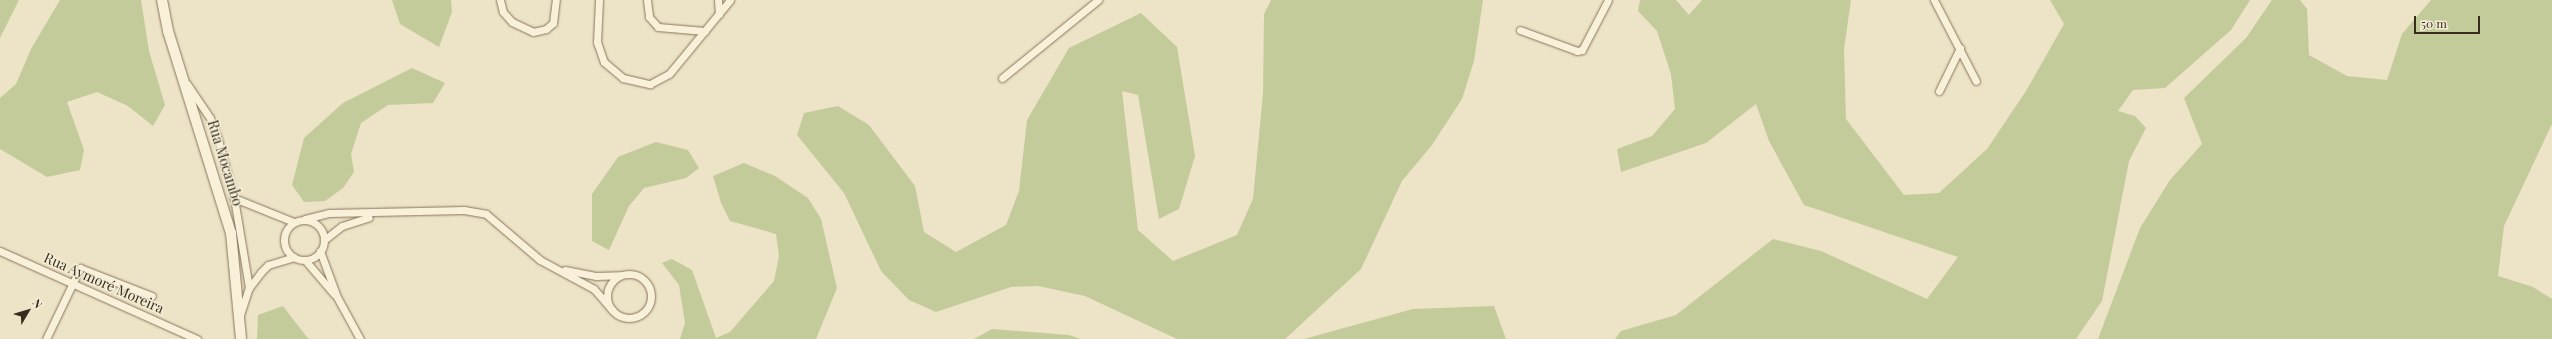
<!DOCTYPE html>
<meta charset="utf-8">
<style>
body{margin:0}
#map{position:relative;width:2552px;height:339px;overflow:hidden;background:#ede3c6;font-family:"Playfair Display",serif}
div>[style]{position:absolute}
.green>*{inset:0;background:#c3cb9a}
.roads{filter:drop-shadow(0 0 1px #87755c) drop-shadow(0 0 1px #87755c)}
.street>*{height:7px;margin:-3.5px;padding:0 3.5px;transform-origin:3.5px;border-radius:3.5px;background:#f8f0d9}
.street>.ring{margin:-3.5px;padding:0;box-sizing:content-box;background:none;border:7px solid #f8f0d9;border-radius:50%}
.secondary>*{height:10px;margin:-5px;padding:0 5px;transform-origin:5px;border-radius:5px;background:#f8f0d9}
span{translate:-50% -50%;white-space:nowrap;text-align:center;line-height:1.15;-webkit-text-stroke:3px #f4edd5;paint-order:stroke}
.street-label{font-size:14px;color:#382c1f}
.north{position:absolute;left:8px;top:291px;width:40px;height:40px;-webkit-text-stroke:3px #f4edd5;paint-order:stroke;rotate:52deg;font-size:11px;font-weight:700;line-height:16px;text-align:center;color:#382c1f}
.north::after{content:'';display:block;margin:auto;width:14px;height:18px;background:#382c1f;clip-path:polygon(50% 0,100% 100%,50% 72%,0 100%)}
.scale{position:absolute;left:2414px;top:16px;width:66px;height:18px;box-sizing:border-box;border:2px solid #382c1f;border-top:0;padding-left:5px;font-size:12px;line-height:14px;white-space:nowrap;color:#382c1f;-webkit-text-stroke:3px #f4edd5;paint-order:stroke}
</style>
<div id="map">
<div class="green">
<div style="clip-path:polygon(0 0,19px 0,0 38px)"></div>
<div style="clip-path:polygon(60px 0,141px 0,149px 51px,165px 105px,153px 126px,128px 106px,97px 92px,67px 102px,84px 150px,80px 170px,47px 177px,0 149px,0 98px,16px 84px,31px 49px)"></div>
<div style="clip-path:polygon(392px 0,451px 0,452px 12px,439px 47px,400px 24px)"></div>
<div style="clip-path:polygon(1271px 0,1483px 0,1474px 61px,1462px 99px,1432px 145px,1402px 181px,1361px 269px,1285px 339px,1177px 339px,1085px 296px,1038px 286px,1011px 287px,936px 312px,909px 300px,881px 271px,844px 193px,797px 135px,804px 113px,838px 106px,869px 125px,915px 186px,924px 232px,956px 252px,1006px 225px,1019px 191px,1027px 120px,1069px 48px,1141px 13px,1177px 47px,1195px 156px,1179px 209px,1159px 219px,1138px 95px,1122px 91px,1138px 230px,1173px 261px,1237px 235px,1253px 199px,1263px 93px,1264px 14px)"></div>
<div style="clip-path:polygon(1640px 0,1676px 0,1689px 15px,1702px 0,1851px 0,1844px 49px,1846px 119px,1904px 195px,1939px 193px,1987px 149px,2026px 91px,2064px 24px,2050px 0,2250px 0,2231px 30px,2165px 88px,2133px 90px,2118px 111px,2135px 116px,2146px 128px,2129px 161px,2102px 301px,2076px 339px,1615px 339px,1621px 331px,1676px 315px,1773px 239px,1821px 251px,1927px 299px,1958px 257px,1804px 205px,1769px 141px,1756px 104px,1706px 143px,1621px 172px,1617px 149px,1652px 136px,1675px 109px,1671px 74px,1657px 31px,1638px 11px)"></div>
<div style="clip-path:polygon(2272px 0,2300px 0,2307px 9px,2309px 55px,2347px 76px,2387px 80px,2402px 34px,2431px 0,2552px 0,2552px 124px,2504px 226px,2498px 276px,2533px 287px,2552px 299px,2552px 339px,2098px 339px,2140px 228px,2170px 180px,2202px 144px,2184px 98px,2246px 38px)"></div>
<div style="clip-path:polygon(412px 68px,445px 83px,433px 103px,388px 105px,361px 123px,351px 154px,354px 172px,343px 188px,325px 201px,304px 202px,292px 185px,304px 138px,343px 103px)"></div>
<div style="clip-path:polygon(656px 142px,688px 150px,699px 168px,686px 178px,644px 188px,629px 206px,609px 250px,592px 241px,592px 194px,618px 157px)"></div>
<div style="clip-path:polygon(744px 163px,775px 176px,808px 198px,821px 219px,837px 288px,816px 339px,680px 339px,685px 323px,679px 285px,662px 263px,672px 259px,692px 270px,716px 338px,730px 332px,774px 281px,779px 256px,776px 234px,730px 221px,721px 203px,713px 176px)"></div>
<div style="clip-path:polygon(283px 306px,306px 336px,309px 339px,257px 339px,258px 315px)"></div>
<div style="clip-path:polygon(1494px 306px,1506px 339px,1304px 339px,1413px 309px)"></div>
<div style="clip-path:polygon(992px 329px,1069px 335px,1081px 339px,974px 339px)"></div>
</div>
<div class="roads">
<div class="street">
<div style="left:500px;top:0;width:12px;rotate:76deg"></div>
<div style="left:503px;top:12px;width:13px;rotate:48deg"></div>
<div style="left:512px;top:22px;width:23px;rotate:25deg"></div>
<div style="left:533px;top:32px;width:13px;rotate:-13deg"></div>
<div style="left:546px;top:29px;width:9px;rotate:-41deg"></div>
<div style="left:553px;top:23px;width:23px;rotate:-83deg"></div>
<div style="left:599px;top:0;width:42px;rotate:92.7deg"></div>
<div style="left:597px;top:42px;width:21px;rotate:71deg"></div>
<div style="left:604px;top:62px;width:25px;rotate:40deg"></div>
<div style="left:623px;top:78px;width:28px;rotate:13deg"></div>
<div style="left:650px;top:84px;width:21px;rotate:-28deg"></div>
<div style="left:669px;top:74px;width:96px;rotate:-50.5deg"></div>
<div style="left:647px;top:0;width:17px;rotate:83deg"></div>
<div style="left:649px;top:17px;width:13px;rotate:48deg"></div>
<div style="left:658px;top:27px;width:47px;rotate:4.9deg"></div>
<div style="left:718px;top:0;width:14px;rotate:86deg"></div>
<div style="left:1934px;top:0;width:91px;rotate:62.6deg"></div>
<div style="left:1520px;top:30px;width:61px;rotate:20.2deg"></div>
<div style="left:1577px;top:51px;width:5px;rotate:-11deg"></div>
<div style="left:1582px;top:50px;width:56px;rotate:-62.5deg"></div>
<div style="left:1002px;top:78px;width:124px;rotate:-39.1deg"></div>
<div style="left:187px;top:84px;width:41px;rotate:55.9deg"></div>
<div style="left:210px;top:118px;width:19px;rotate:69deg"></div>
<div style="left:217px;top:136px;width:64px;rotate:74.7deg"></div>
<div style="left:234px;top:198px;width:91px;rotate:80.5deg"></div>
<div style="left:1939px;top:91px;width:48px;rotate:-64deg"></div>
<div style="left:234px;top:198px;width:65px;rotate:21.8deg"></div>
<div style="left:305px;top:219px;width:25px;rotate:-14deg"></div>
<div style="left:329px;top:213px;width:135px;rotate:-1.3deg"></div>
<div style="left:464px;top:210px;width:22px;rotate:10deg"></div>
<div style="left:486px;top:214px;width:71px;rotate:40.4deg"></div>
<div style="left:540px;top:260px;width:61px;rotate:28.2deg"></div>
<div style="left:594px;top:289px;width:28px;rotate:49deg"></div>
<div class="ring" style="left:284px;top:220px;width:33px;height:33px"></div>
<div style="left:324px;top:240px;width:23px;rotate:-38deg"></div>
<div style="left:342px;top:226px;width:28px;rotate:-18deg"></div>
<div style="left:0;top:251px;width:216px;rotate:24.1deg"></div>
<div style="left:320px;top:251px;width:49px;rotate:69.7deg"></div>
<div style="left:337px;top:297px;width:48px;rotate:61.3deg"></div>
<div style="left:305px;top:260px;width:45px;rotate:49.5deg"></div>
<div style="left:565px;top:270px;width:32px;rotate:11deg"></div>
<div style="left:596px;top:276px;width:24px;rotate:-2deg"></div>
<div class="ring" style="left:607px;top:274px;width:37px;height:37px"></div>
<div style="left:240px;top:315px;width:28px;rotate:-72deg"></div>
<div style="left:249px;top:288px;width:20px;rotate:-53deg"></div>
<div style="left:261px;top:272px;width:10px;rotate:-45deg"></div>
<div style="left:268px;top:265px;width:27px;rotate:-17deg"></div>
<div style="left:46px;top:339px;width:79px;rotate:-64.4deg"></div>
<div style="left:80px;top:268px;width:77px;rotate:21.3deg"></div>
</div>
<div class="secondary">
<div style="left:162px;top:0;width:32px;rotate:79deg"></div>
<div style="left:168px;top:31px;width:212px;rotate:72.7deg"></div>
<div style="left:231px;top:233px;width:106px;rotate:84.6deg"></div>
</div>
</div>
<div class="street-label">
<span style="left:225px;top:163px;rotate:73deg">Rua Mocambo</span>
<span style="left:104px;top:283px;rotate:24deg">Rua Aymoré Moreira</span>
</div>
<div class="north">N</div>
<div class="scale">50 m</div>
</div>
